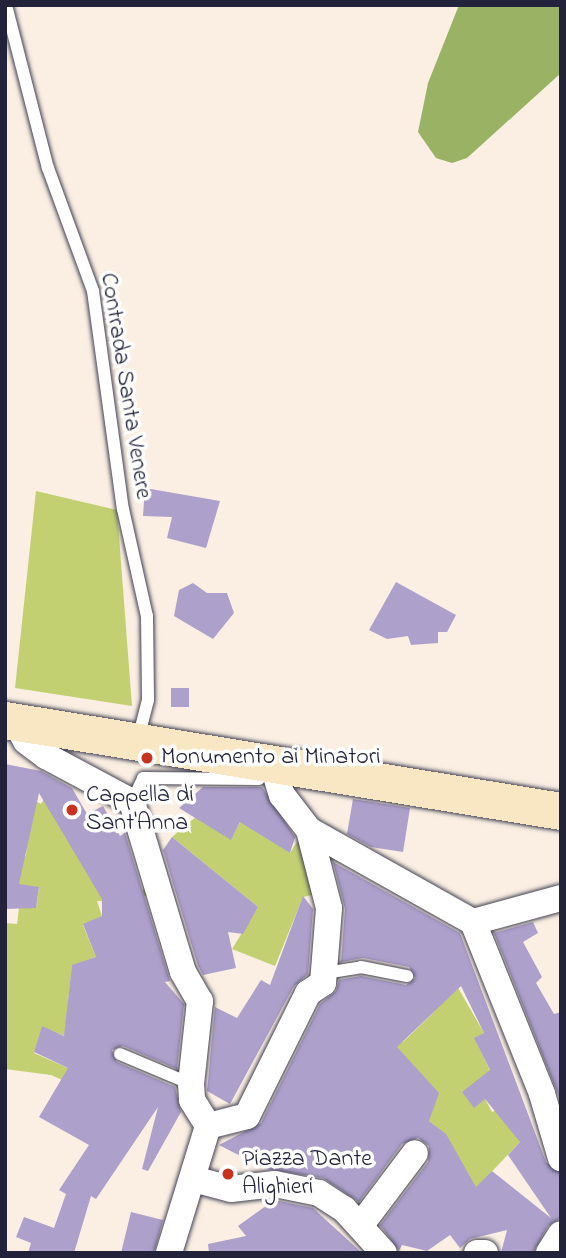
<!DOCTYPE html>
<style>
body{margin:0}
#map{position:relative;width:566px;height:1258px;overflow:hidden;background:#faefe2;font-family:"Indie Flower",sans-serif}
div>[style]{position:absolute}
.green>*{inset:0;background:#c2d072}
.forest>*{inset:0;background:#99b264}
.building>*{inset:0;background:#ada0cb;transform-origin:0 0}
.roads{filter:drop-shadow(0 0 2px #424154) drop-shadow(0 0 2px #424154)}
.lane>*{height:12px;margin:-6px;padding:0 6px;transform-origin:6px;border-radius:6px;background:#fff}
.street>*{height:26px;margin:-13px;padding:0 13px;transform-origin:13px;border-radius:13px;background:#fff}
.secondary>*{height:37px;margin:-18.5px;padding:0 18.5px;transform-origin:18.5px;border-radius:18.5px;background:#f9e7c3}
.dots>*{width:19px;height:19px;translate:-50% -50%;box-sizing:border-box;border:4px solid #fff;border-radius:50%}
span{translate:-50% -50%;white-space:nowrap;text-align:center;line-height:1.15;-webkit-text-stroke:7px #fff;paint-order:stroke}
.street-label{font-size:24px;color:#22223b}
.poi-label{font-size:24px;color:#22223b}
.left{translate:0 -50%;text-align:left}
.frame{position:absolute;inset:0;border:7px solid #22223b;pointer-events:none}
</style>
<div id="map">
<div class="green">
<div style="clip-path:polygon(36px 491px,117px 510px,132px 706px,15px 688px)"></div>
<div style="clip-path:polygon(46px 796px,140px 892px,148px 885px,150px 894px,129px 903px,97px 901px,102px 916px,83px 925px,96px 957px,72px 966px,68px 1001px,100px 1015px,65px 1036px,42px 1027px,34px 1053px,70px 1069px,83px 1089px,51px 1075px,5px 1069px,5px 923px,17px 924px,19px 908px,36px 908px,39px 888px,9px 883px,26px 855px,32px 799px,41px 804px)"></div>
<div style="clip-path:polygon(216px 800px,231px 839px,242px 819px,290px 853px,300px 837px,312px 895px,303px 897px,275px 966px,232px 949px,258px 907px,172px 837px)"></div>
<div style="clip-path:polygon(453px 979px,484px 1033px,475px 1039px,491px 1073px,462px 1092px,485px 1099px,492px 1112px,509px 1105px,520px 1142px,476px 1188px,445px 1134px,429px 1121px,427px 1081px,399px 1050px,384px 1062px,386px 1023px,403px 1042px,434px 1012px,427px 1003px)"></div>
</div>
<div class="forest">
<div style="clip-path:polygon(459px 5px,561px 5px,561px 73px,467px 158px,452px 163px,436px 158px,418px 132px,428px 83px)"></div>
</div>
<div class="building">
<div style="clip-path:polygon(145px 488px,220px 501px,206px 548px,167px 538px,172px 517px,143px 516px)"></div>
<div style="clip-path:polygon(396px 582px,456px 615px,447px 632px,438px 632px,438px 643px,411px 645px,408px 636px,387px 639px,369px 630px)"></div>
<div style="clip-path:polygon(193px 583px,207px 593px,227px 593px,234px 613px,213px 639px,174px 616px,179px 590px)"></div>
<div style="left:171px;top:688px;width:18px;height:19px"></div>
<div style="clip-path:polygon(5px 764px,41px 771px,72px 788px,87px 814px,103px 806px,120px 836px,125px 833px,170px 981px,165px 982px,184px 1004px,177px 1069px,123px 1046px,112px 1050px,117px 1062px,175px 1087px,181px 1112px,148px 1171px,142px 1169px,158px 1107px,96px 1199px,91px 1196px,74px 1253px,28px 1253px,31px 1243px,16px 1237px,24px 1217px,54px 1228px,66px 1194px,59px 1190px,89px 1145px,39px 1117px,68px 1068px,34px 1052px,42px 1026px,64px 1036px,72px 965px,96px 957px,83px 924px,102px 916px,102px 899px,39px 793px,19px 884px,39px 887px,36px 908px,5px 909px)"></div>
<div style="clip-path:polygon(203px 787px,262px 787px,295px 837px,290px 853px,240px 822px,231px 840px,179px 808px)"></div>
<div style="clip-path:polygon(353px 799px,410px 808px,403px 852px,371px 847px,347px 834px)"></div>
<div style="clip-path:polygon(172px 837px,258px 907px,243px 934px,228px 932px,236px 968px,203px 975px,198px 966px,163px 850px)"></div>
<div style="clip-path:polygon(evenodd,333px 862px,460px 933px,546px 1162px,561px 1173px,561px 1218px,548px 1226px,533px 1253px,501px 1253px,507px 1230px,470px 1239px,460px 1248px,450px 1235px,427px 1251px,402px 1245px,399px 1251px,380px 1225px,428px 1162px,429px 1146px,418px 1138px,402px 1144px,359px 1202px,323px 1178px,266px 1169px,219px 1145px,261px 1123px,320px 1004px,336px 991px,339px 980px,361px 976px,406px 985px,415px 978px,409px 967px,363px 958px,341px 962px,345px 909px,333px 862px,461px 986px,484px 1033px,474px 1038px,490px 1070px,462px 1092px,474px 1108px,485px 1099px,520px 1142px,508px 1155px,551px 1218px,492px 1171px,476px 1187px,446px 1134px,429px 1121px,439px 1093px,397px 1047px,461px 986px)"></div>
<div style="clip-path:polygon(303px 896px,313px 909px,308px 974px,294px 986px,230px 1104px,207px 1091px,215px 1007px,237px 1018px,261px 980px,270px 985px)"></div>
<div style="clip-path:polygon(533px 922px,538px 933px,523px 942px,542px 977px,536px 983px,554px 1014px,561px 1012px,561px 1102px,494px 933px)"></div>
<div style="clip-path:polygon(274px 1200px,313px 1208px,362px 1253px,209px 1253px,208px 1244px,246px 1236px,238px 1226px)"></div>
<div style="clip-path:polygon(131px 1212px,163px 1220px,154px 1253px,121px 1253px)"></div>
</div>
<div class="roads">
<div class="lane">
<div style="left:6px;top:5px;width:168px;rotate:75.6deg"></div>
<div style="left:48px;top:168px;width:131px;rotate:69.9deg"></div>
<div style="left:93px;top:291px;width:220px;rotate:82.2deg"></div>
<div style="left:123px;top:509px;width:110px;rotate:77.4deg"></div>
<div style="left:147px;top:616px;width:84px;rotate:89.3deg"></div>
<div style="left:148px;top:700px;width:40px;rotate:104.4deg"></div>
<div style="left:132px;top:802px;width:26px;rotate:-65deg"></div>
<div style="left:143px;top:778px;width:116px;rotate:0.5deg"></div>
<div style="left:325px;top:973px;width:36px;rotate:-9deg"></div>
<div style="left:361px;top:967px;width:47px;rotate:11.1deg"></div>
<div style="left:120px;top:1054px;width:77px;rotate:22.9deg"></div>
</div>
<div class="street">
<div style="left:14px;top:720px;width:24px;rotate:60deg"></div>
<div style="left:26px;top:741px;width:25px;rotate:37deg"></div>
<div style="left:46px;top:756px;width:98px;rotate:28.1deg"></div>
<div style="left:132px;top:802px;width:177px;rotate:73.3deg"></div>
<div style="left:183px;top:972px;width:34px;rotate:60deg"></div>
<div style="left:200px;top:1001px;width:83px;rotate:96.2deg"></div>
<div style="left:191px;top:1084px;width:16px;rotate:86deg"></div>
<div style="left:192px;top:1100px;width:31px;rotate:58deg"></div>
<div style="left:208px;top:1126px;width:133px;rotate:107.1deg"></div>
<div style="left:272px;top:763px;width:34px;rotate:73deg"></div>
<div style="left:282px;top:795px;width:44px;rotate:52.4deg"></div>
<div style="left:309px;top:830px;width:188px;rotate:29.3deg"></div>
<div style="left:473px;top:922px;width:185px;rotate:68.1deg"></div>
<div style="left:542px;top:1094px;width:67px;rotate:73.5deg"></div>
<div style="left:473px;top:922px;width:91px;rotate:-15.3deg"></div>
<div style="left:208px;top:1126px;width:40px;rotate:-14.4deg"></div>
<div style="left:247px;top:1116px;width:137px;rotate:-63.6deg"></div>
<div style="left:308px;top:993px;width:18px;rotate:-34deg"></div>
<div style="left:323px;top:983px;width:75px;rotate:-85.4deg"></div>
<div style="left:329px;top:908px;width:81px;rotate:-104.4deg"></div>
<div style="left:197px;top:1180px;width:35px;rotate:15deg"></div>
<div style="left:231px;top:1189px;width:44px;rotate:-6.5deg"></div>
<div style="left:275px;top:1184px;width:45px;rotate:11.6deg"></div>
<div style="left:319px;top:1193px;width:30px;rotate:33deg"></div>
<div style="left:344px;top:1209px;width:59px;rotate:47.7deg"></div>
<div style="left:360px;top:1226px;width:91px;rotate:-53deg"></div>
<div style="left:477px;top:1253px;width:8px"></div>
<div style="left:549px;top:1253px;width:22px;rotate:-58deg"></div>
</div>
<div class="secondary">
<div style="left:5px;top:720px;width:563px;rotate:9.3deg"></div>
</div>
</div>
<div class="dots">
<div style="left:147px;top:758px;background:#c8321e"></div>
<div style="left:72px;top:810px;background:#c8321e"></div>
<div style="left:228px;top:1174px;background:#c8321e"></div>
</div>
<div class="street-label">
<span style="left:125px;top:386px;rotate:81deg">Contrada Santa Venere</span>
</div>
<div class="poi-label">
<span class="left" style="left:161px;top:758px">Monumento ai Minatori</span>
<span class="left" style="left:86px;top:810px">Cappella di<br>Sant'Anna</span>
<span class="left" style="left:242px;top:1174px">Piazza Dante<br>Alighieri</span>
</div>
<div class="frame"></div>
</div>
